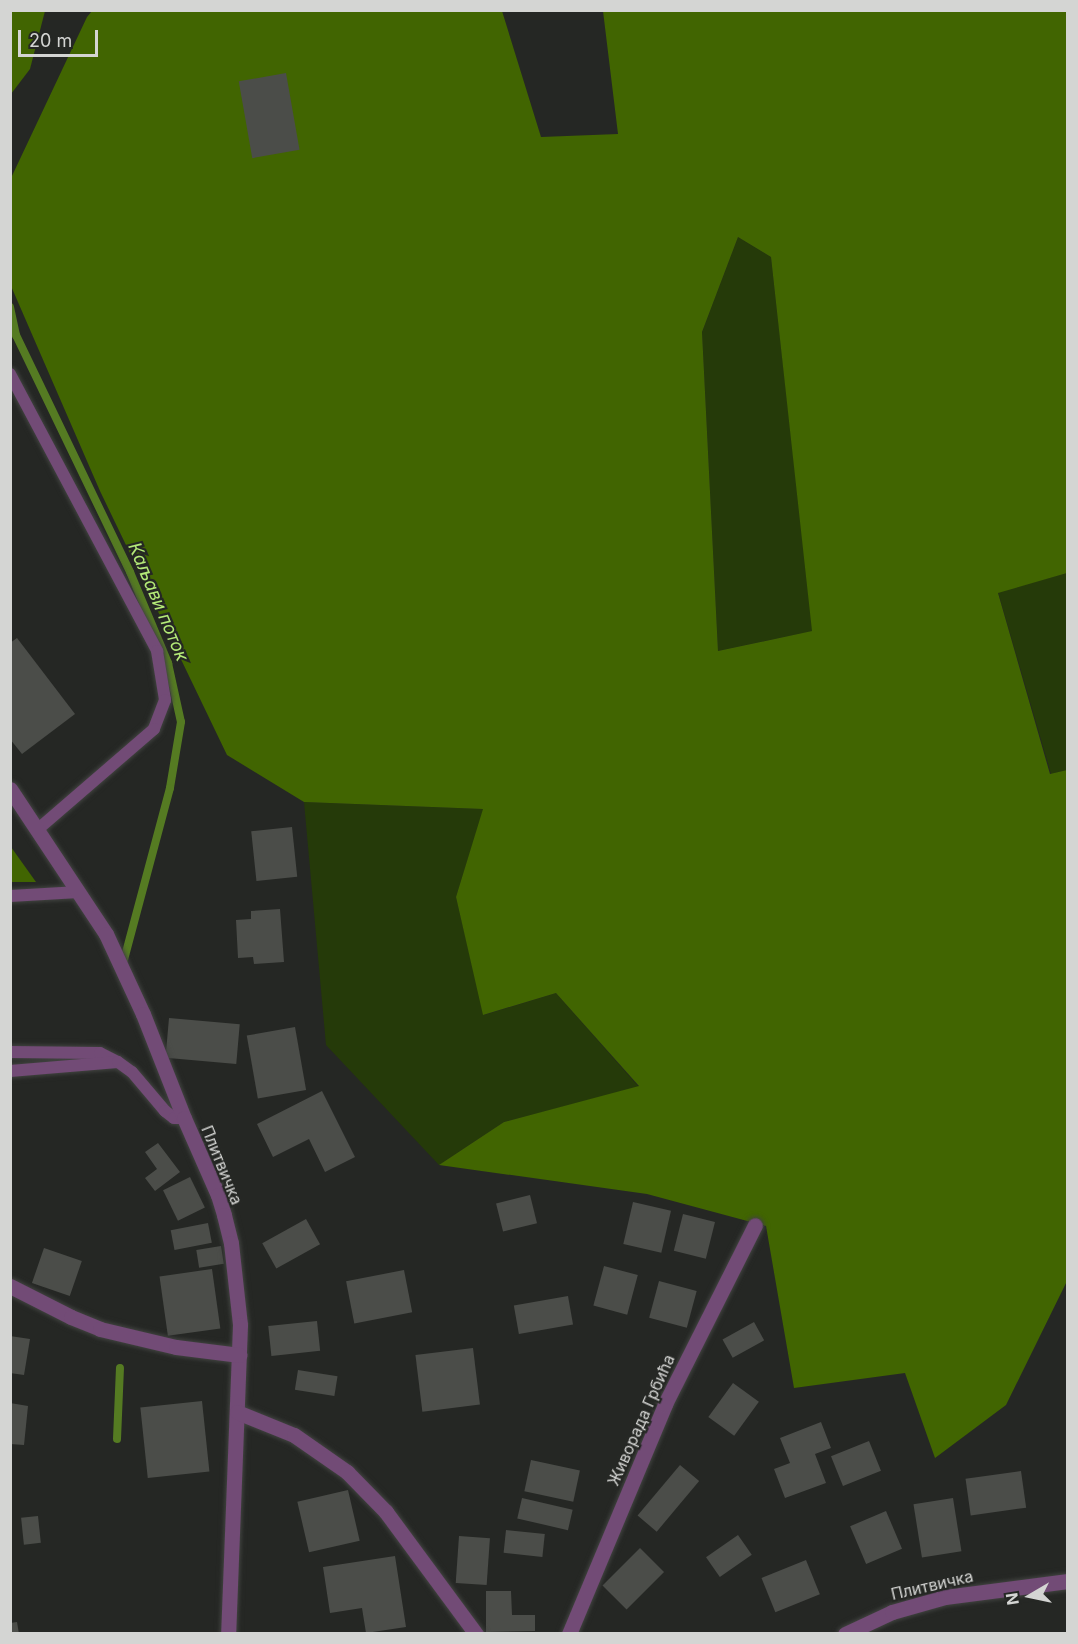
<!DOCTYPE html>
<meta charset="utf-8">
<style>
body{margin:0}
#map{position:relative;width:1078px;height:1644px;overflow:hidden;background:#252724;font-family:Inter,sans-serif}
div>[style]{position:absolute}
.green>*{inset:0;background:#253a09}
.forest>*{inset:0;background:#416501}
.stream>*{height:8px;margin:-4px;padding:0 4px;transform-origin:4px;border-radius:4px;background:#557b22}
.building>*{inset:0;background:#4b4d49;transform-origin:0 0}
.roads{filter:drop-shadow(0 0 2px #414340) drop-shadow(0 0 2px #414340)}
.service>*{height:12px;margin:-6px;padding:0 6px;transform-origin:6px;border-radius:6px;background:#724b76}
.minor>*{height:15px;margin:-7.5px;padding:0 7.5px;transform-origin:7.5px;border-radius:7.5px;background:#724b76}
span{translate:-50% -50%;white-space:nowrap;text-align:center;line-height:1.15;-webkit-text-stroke:4.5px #252724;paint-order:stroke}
.street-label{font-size:16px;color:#d4d5d3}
.water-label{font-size:18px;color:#b4ea78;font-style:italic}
.frame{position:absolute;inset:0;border:12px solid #d4d5d3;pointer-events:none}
.north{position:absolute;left:1000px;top:1566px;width:60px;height:60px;-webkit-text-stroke:4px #252724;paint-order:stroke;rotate:261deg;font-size:16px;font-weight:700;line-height:24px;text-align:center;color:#d4d5d3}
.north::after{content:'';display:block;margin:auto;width:21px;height:27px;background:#d4d5d3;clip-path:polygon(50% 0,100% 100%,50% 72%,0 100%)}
.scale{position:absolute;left:18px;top:30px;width:80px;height:27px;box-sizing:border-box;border:3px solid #d4d5d3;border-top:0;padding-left:8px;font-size:18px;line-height:21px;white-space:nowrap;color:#d4d5d3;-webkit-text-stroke:4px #252724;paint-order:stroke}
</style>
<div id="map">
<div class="green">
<div style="clip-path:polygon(738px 237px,771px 257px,813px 631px,718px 651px,702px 332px)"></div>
<div style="clip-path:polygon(1067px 573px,1067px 770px,1051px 774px,998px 592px)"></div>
<div style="clip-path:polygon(304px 802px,484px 809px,456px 897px,484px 1015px,556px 993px,639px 1087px,504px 1122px,439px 1165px,326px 1045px)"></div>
</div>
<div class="forest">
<div style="clip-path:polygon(11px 10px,45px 11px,30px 69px,11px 94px)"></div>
<div style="clip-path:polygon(evenodd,92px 11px,502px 11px,541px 137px,618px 134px,603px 11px,1067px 11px,1067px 573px,998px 593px,1050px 774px,1067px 770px,1068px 1279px,1006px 1405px,935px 1458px,905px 1373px,794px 1388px,766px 1226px,647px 1194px,439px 1165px,504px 1122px,639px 1086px,556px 993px,483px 1015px,456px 897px,483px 809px,304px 802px,227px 755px,100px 491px,11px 286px,11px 178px,87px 17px,92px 11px,738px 237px,771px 257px,812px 631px,718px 651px,702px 332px,738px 237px)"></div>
<div style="clip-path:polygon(11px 847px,36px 882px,11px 882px)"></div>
</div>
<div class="stream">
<div style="left:10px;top:307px;width:29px;rotate:78deg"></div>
<div style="left:16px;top:335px;width:263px;rotate:64.3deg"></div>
<div style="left:130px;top:572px;width:99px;rotate:67.3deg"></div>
<div style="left:168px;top:663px;width:60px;rotate:77.6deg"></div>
<div style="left:181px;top:722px;width:67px;rotate:99.5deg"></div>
<div style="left:170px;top:788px;width:178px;rotate:105deg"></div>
<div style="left:117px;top:1439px;width:71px;rotate:-87.6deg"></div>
</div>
<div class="building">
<div style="left:286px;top:73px;width:78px;height:48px;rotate:80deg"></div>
<div style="clip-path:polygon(17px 638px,75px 714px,22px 754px,10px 739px,10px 643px)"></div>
<div style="left:292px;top:827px;width:50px;height:41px;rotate:84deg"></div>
<div style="clip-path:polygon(280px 909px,284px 962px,254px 964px,253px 957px,238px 958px,236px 920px,251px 919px,251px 911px)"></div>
<div style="left:169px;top:1018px;width:71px;height:40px;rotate:5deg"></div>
<div style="left:295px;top:1027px;width:64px;height:49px;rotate:80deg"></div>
<div style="clip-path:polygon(322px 1091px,355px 1157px,325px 1172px,309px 1139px,273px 1157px,257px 1124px)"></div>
<div style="clip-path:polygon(158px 1143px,180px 1172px,155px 1191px,145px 1178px,157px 1169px,145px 1152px)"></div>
<div style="left:190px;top:1177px;width:34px;height:30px;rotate:64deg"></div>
<div style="left:530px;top:1195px;width:29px;height:35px;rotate:76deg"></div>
<div style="left:633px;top:1202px;width:39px;height:43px;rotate:13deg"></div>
<div style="left:683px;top:1214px;width:33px;height:38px;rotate:14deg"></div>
<div style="left:306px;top:1219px;width:29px;height:50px;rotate:61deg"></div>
<div style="left:208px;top:1223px;width:20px;height:38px;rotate:79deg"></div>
<div style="left:221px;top:1246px;width:18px;height:25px;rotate:81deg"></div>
<div style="left:44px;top:1248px;width:40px;height:37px;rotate:19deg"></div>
<div style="left:604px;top:1266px;width:35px;height:41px;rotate:15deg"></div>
<div style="left:212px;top:1269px;width:60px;height:53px;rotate:82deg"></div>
<div style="left:404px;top:1270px;width:43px;height:59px;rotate:79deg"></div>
<div style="left:659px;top:1281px;width:39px;height:38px;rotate:15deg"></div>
<div style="left:568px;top:1296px;width:29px;height:55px;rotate:80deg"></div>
<div style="left:317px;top:1321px;width:30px;height:49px;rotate:84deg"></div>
<div style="left:754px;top:1322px;width:21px;height:36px;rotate:61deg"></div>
<div style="clip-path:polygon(10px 1336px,30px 1339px,24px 1375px,10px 1373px)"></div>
<div style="left:473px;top:1348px;width:57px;height:58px;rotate:83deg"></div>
<div style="left:298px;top:1370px;width:40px;height:20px;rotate:9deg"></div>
<div style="left:733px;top:1383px;width:32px;height:42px;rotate:36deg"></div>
<div style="left:202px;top:1401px;width:71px;height:62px;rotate:84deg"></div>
<div style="clip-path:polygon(10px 1403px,28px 1406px,24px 1445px,10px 1444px)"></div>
<div style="clip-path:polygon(821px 1422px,831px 1448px,815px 1454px,826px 1483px,785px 1498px,774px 1469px,790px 1463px,780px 1438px)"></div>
<div style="left:869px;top:1441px;width:32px;height:41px;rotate:68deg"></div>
<div style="left:531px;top:1460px;width:50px;height:32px;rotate:12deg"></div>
<div style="left:680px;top:1465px;width:25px;height:66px;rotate:40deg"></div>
<div style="left:1021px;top:1471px;width:37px;height:56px;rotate:82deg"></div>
<div style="left:348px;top:1490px;width:52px;height:52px;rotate:77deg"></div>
<div style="left:522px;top:1498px;width:52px;height:21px;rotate:13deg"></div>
<div style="left:953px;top:1498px;width:54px;height:40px;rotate:81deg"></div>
<div style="left:886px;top:1511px;width:41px;height:39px;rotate:67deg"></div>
<div style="left:38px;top:1516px;width:27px;height:17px;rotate:84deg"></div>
<div style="left:506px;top:1530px;width:39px;height:23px;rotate:6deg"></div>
<div style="left:738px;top:1535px;width:24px;height:39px;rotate:55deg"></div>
<div style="left:459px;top:1536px;width:31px;height:47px;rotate:4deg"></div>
<div style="left:640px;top:1548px;width:34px;height:53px;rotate:45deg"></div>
<div style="clip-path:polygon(395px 1556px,406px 1627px,366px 1633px,362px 1608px,330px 1613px,323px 1567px)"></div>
<div style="left:806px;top:1560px;width:37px;height:48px;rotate:68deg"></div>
<div style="clip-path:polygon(486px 1591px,511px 1591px,512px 1615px,535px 1615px,535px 1631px,486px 1632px)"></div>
<div style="clip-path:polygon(17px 1622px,19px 1634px,10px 1634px,10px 1623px)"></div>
</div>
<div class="roads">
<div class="service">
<div style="left:10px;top:374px;width:314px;rotate:62deg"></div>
<div style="left:157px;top:651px;width:50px;rotate:80.7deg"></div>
<div style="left:165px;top:700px;width:31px;rotate:111deg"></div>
<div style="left:154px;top:729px;width:153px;rotate:139.2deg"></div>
<div style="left:10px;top:896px;width:69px;rotate:-3.3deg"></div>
<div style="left:10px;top:1052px;width:90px;rotate:0.6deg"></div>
<div style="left:100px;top:1053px;width:20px;rotate:27deg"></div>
<div style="left:10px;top:1071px;width:108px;rotate:-4.8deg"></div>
<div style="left:118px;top:1062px;width:17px;rotate:36deg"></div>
<div style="left:132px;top:1072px;width:51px;rotate:49.8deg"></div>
<div style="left:165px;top:1111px;width:11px;rotate:38deg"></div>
<div style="left:174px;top:1118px;width:10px"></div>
</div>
<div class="minor">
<div style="left:10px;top:789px;width:174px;rotate:56.5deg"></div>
<div style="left:106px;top:934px;width:88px;rotate:65.2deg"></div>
<div style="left:143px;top:1014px;width:112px;rotate:68.5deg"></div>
<div style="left:184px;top:1118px;width:84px;rotate:66.2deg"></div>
<div style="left:218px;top:1195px;width:21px;rotate:73deg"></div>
<div style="left:224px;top:1215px;width:29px;rotate:76deg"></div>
<div style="left:231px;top:1243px;width:82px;rotate:83.7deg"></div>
<div style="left:240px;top:1325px;width:309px;rotate:92.2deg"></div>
<div style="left:10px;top:1286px;width:68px;rotate:26.9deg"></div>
<div style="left:71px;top:1317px;width:31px;rotate:22deg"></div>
<div style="left:100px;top:1329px;width:78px;rotate:13.3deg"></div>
<div style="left:176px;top:1347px;width:64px;rotate:7.2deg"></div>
<div style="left:237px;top:1412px;width:61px;rotate:22deg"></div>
<div style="left:294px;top:1435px;width:65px;rotate:34.9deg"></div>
<div style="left:347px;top:1472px;width:56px;rotate:45.7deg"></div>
<div style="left:386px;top:1512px;width:152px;rotate:53.6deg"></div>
<div style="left:569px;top:1634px;width:249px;rotate:-67.3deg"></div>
<div style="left:665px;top:1404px;width:200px;rotate:-63.3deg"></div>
<div style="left:845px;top:1634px;width:52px;rotate:-25.1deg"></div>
<div style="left:892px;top:1612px;width:55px;rotate:-15.8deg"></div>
<div style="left:945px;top:1597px;width:124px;rotate:-7.4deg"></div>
</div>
</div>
<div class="street-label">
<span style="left:222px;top:1165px;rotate:68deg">Плитвичка</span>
<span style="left:641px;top:1420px;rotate:-66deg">Живорада Грбића</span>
<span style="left:932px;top:1585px;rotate:-13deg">Плитвичка</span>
</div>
<div class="water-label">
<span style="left:158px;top:602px;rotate:67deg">Каљави поток</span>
</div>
<div class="frame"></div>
<div class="north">N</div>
<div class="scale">20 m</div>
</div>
